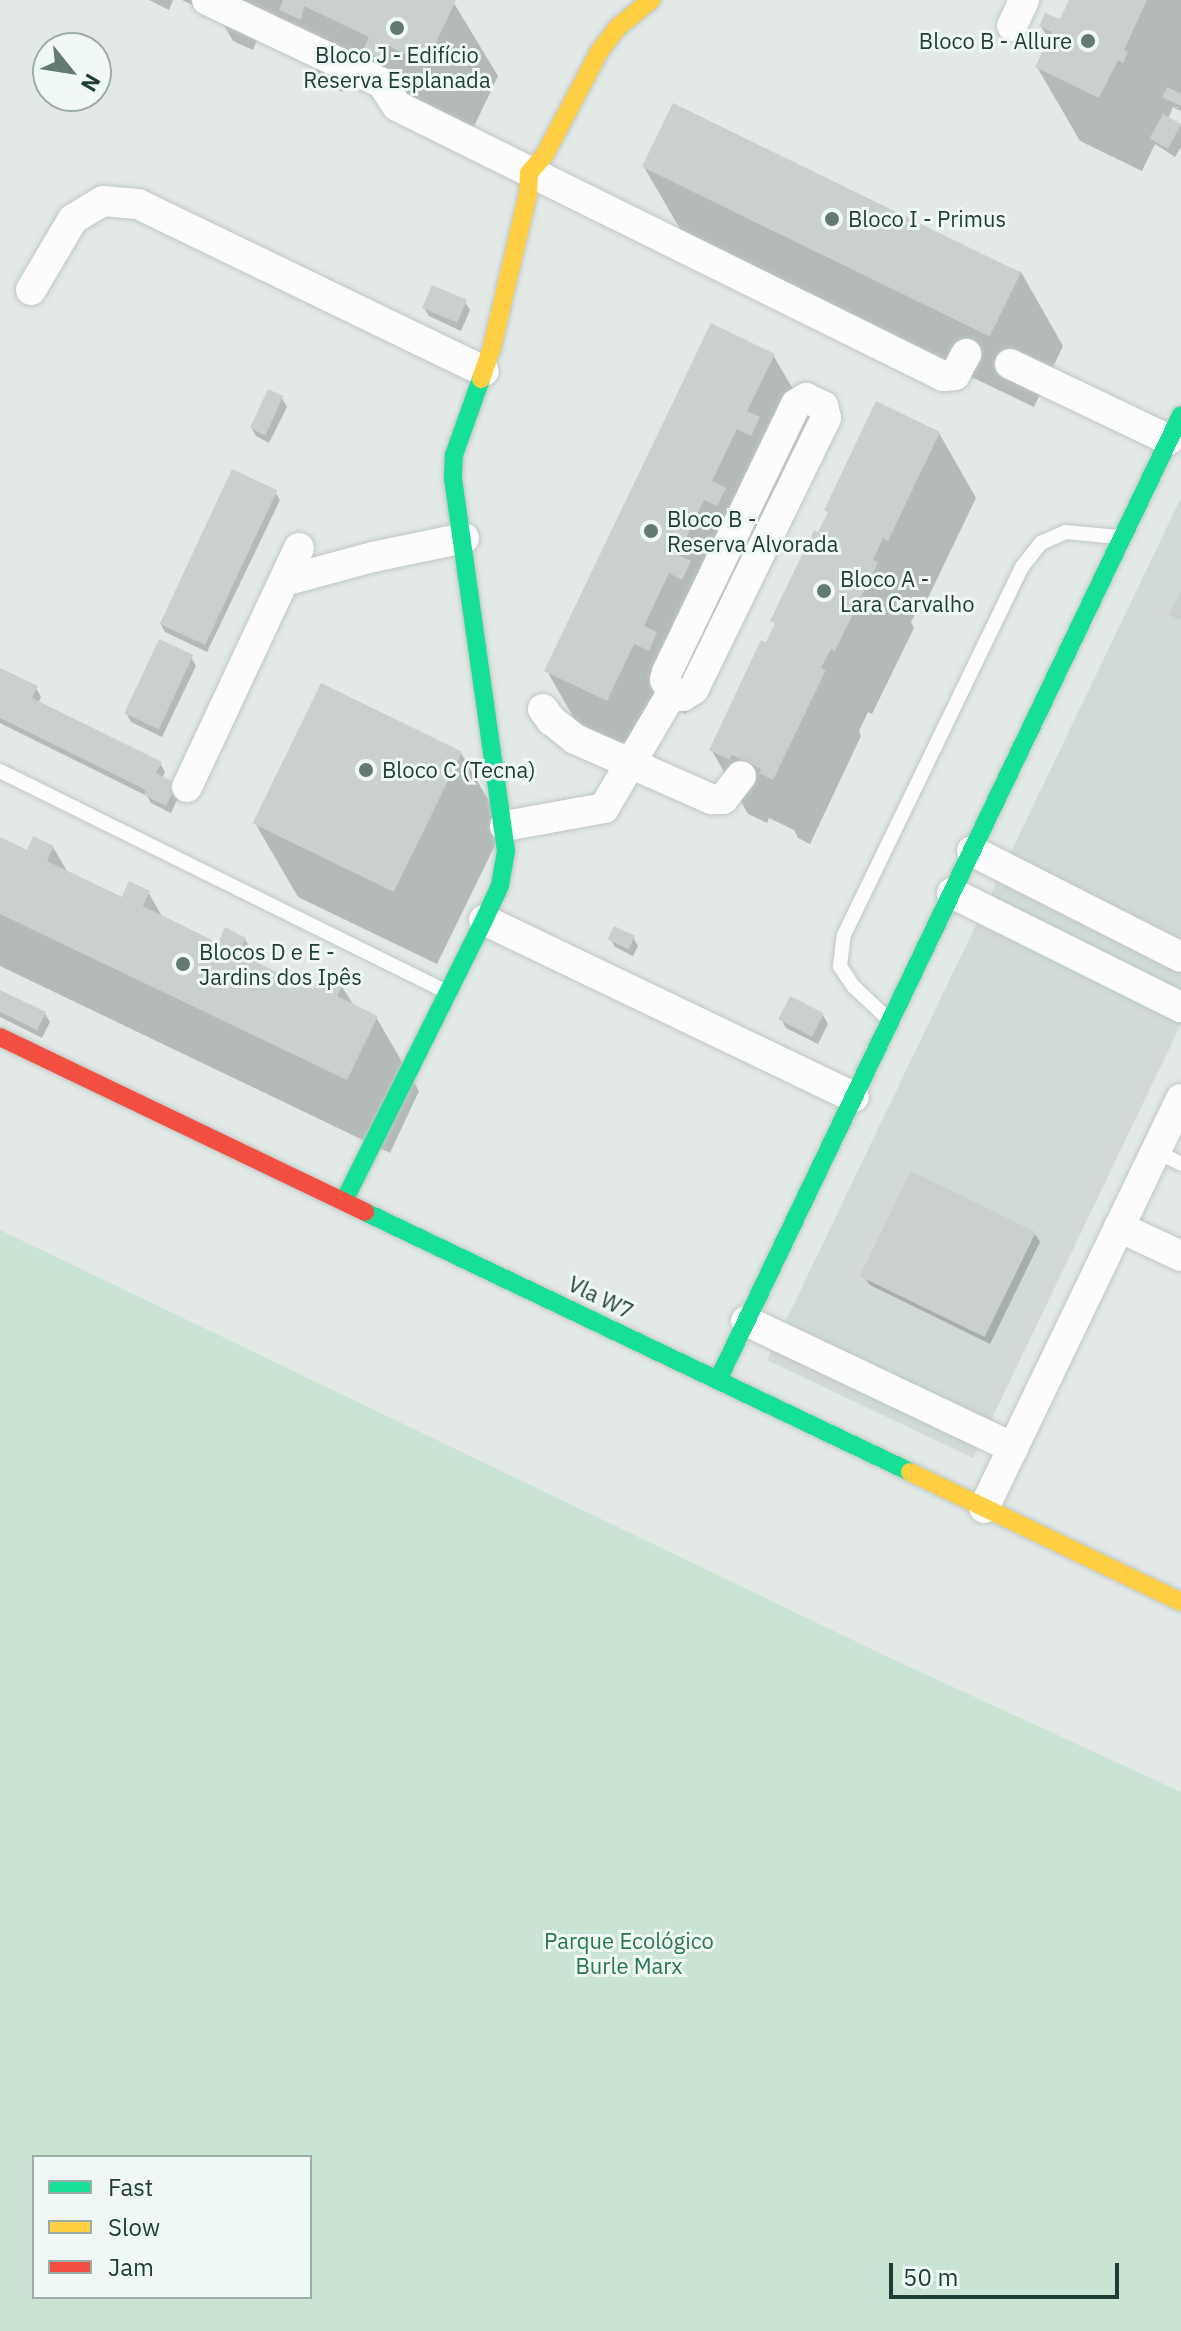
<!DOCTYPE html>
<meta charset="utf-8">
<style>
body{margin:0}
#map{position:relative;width:1181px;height:2331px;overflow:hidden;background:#e2e9e6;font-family:"IBM Plex Sans",sans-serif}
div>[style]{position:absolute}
.built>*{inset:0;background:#d0dbd6}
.green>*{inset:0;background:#cae4d3}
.shadow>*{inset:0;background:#0003}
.building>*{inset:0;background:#cad0ce;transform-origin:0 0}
.roads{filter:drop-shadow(0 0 2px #bfc6c3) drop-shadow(0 0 2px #bfc6c3)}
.lane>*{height:14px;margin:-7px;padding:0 7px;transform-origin:7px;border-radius:7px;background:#fbfcfb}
.street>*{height:30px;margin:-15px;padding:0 15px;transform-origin:15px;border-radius:15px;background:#fbfcfb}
.fast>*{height:18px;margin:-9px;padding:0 9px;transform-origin:9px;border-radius:9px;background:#16e098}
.slow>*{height:18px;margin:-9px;padding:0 9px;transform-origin:9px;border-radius:9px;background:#ffcf43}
.jam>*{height:18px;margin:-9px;padding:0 9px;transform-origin:9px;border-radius:9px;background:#f24e42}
.dots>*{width:22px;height:22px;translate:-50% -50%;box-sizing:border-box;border:4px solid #f0f8f5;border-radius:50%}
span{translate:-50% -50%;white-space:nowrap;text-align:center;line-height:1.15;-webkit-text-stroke:6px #f0f8f5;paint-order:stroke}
.poi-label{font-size:22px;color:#1f3d37}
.right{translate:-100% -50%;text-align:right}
.left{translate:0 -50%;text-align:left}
.street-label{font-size:22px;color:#1f3d37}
.park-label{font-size:22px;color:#26774b}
.legend{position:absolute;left:32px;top:2155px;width:280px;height:144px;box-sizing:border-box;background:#f0f8f5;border:2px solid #9cada9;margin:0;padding:10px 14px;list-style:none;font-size:24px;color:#1f3d37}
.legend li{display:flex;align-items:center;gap:16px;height:40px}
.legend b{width:40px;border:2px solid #9cada9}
.north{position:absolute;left:32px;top:32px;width:80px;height:80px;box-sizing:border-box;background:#f0f8f5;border:2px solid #9cada9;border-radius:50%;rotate:120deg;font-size:22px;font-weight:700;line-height:32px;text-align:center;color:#1f3d37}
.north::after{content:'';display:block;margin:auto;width:28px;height:36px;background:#637974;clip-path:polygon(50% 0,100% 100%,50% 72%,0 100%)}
.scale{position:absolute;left:889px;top:2263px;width:230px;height:36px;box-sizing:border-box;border:4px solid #1f3d37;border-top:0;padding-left:10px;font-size:24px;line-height:28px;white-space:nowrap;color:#1f3d37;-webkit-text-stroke:6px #f0f8f5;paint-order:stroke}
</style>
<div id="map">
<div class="built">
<div style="clip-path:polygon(1181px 498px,1181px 1024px,973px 1458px,767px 1360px)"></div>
</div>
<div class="green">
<div style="clip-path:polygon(evenodd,0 1230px,888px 1657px,1181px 1792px,1181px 2331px,0 2331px,0 1230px,34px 2157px,310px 2157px,310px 2297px,34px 2297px,34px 2157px)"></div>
</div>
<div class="shadow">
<div style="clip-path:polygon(149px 0,173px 0,169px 10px)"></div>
<div style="clip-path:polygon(182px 0,452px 0,498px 76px,469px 137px,346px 78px,343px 92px,324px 84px,311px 62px,259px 36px,253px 50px,233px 41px,220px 18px)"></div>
<div style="clip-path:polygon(1071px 0,1181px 0,1181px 111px,1173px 107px,1168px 119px,1181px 126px,1181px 147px,1175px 157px,1155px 144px,1142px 171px,1080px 141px,1037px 67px,1050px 41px,1041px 26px,1061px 22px)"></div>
<div style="clip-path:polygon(644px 167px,1021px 272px,1063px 346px,1034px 407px,687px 241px)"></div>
<div style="clip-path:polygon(465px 302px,470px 310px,461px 331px,429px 316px,424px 308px)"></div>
<div style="clip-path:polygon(773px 355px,811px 420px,686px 714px,671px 708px,644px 764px,584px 736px,547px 671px)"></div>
<div style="clip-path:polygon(282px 398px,287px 407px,269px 443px,256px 436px,251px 427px)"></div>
<div style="clip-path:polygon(939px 433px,976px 498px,925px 604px,921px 602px,911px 622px,914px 628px,872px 714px,868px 712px,859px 731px,861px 736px,810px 844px,798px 838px,794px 830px,769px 818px,767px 823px,748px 814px,711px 749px,767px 645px,776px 626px,773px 621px,829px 514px,826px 510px)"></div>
<div style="clip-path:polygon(275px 492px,280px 500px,207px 652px,165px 632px,160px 623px)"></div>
<div style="clip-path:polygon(191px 657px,196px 666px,162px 737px,131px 722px,126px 713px)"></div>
<div style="clip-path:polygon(0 670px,36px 688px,41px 697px,38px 703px,160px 763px,165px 772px,162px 779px,180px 794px,171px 813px,151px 803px,147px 796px,0 723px)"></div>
<div style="clip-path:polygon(461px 753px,504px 827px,437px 964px,298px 897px,255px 823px)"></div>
<div style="clip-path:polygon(0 839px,28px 853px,53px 847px,68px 873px,123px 899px,148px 892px,163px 918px,219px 945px,245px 939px,260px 966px,314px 991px,341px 985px,354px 1006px,376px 1017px,419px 1091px,390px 1153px,0 966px)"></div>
<div style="clip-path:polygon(633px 937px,638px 946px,633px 956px,615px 947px,610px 939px)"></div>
<div style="clip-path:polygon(0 992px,45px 1014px,50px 1022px,42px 1038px,0 1017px)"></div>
<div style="clip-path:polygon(823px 1015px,828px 1024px,818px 1044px,786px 1028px,781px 1019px)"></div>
<div style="clip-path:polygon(1035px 1234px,1040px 1242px,990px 1344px,870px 1285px,864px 1277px)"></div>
</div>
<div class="building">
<div style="clip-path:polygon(283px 0,456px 0,426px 64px,389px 46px,384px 60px,363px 50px,369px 37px,304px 6px,301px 20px,279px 10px)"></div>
<div style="clip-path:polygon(1069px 0,1147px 0,1124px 50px,1128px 52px,1123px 63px,1118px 60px,1099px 98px,1035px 67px,1052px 32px,1039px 26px,1045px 13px,1060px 19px)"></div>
<div style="clip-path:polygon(1167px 87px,1181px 94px,1181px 106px,1162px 97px)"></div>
<div style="left:673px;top:103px;width:387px;height:71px;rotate:26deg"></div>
<div style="left:1163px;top:114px;width:21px;height:28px;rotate:29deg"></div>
<div style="left:432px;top:285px;width:38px;height:25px;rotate:23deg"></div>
<div style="clip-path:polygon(711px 323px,775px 354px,747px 411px,760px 417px,751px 436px,737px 429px,712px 481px,726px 488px,717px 506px,704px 500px,678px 555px,691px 561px,682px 580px,669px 573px,644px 626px,657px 632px,649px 651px,634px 644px,607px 701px,544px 671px)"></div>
<div style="left:268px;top:389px;width:17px;height:43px;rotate:25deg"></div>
<div style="clip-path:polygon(876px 401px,940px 432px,888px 541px,883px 538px,873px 560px,878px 562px,835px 651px,831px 649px,821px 668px,826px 670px,773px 780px,759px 773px,761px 769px,732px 755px,730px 760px,709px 750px,761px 640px,766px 642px,775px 623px,770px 621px,814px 530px,818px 532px,828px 512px,824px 510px)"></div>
<div style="left:232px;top:469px;width:50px;height:171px;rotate:25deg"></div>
<div style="clip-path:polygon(1181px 591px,1181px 621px,1169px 615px)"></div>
<div style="left:159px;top:639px;width:38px;height:82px;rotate:25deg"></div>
<div style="clip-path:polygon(0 668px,38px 686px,32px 698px,162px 762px,156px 773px,177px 784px,166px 806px,144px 795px,146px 790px,0 718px)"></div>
<div style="left:321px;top:683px;width:157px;height:156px;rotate:26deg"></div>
<div style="clip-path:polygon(33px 836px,54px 846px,47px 861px,122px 897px,129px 881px,150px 891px,143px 906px,218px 943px,225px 927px,246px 938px,239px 954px,313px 989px,321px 973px,343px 984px,337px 996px,378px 1016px,347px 1080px,0 914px,0 837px,27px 850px)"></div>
<div style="left:614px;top:926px;width:23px;height:15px;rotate:25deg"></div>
<div style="clip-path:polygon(0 990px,46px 1012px,37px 1030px,0 1012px)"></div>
<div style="left:790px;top:996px;width:38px;height:26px;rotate:27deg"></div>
<div style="left:911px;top:1171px;width:139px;height:117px;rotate:26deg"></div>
</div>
<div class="roads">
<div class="lane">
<div style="left:0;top:771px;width:495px;rotate:26.3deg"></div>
<div style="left:886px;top:1017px;width:45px;rotate:-136.8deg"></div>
<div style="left:853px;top:986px;width:24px;rotate:-123deg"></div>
<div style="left:840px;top:966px;width:31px;rotate:-83deg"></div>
<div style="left:844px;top:935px;width:409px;rotate:-64.2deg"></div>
<div style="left:1022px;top:567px;width:31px;rotate:-52deg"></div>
<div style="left:1041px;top:543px;width:27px;rotate:-24deg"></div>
<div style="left:1066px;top:532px;width:52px;rotate:5.5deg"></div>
<div style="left:1156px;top:1151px;width:28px;rotate:27deg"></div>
</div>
<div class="street">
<div style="left:207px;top:0;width:194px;rotate:25.4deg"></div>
<div style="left:382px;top:83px;width:27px;rotate:57deg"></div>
<div style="left:397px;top:106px;width:609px;rotate:26.31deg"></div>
<div style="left:943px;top:376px;width:12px;rotate:-5deg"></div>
<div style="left:955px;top:375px;width:24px;rotate:-62deg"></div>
<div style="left:1012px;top:26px;width:29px;rotate:-65deg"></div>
<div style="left:31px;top:290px;width:82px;rotate:-59.4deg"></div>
<div style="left:73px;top:219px;width:35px;rotate:-31deg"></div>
<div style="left:103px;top:201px;width:35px;rotate:5deg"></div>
<div style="left:138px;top:204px;width:384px;rotate:25.8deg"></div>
<div style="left:1010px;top:364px;width:176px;rotate:25.5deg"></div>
<div style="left:806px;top:398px;width:19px;rotate:25deg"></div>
<div style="left:823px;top:406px;width:12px;rotate:76deg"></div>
<div style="left:826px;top:418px;width:301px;rotate:116deg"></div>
<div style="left:694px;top:689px;width:13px;rotate:148deg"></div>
<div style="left:683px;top:696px;width:11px;rotate:-165deg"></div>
<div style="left:672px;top:693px;width:15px;rotate:-118deg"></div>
<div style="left:665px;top:680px;width:8px;rotate:-76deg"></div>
<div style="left:667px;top:672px;width:297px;rotate:-64.3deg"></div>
<div style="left:796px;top:404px;width:12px;rotate:-31deg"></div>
<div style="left:284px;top:581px;width:92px;rotate:-15.1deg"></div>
<div style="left:373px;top:557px;width:93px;rotate:-11.8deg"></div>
<div style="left:543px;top:709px;width:14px;rotate:54deg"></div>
<div style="left:551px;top:720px;width:31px;rotate:38deg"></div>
<div style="left:575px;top:739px;width:149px;rotate:23.8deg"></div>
<div style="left:711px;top:799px;width:12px"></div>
<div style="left:723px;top:799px;width:29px;rotate:-52deg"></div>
<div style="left:187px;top:787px;width:264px;rotate:-64.9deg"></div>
<div style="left:505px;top:826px;width:101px;rotate:-10.3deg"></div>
<div style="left:604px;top:808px;width:134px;rotate:-59.4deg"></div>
<div style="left:972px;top:851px;width:234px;rotate:26.9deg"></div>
<div style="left:952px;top:893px;width:256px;rotate:26.5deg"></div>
<div style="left:484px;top:920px;width:410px;rotate:25.6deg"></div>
<div style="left:1119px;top:1227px;width:68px;rotate:25.1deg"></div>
<div style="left:746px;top:1321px;width:296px;rotate:25.4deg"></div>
<div style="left:984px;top:1508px;width:454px;rotate:-64.3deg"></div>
</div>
<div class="fast">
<div style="left:344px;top:1201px;width:314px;rotate:-63.5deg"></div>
<div style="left:484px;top:920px;width:38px;rotate:-65deg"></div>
<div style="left:500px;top:885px;width:35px;rotate:-80deg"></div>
<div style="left:506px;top:851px;width:377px;rotate:-98.1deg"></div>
<div style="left:453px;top:478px;width:23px;rotate:-88deg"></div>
<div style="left:454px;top:455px;width:81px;rotate:-70.4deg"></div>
<div style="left:365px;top:1212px;width:604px;rotate:25.5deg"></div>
<div style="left:718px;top:1380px;width:1070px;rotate:-64.37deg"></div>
</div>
<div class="slow">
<div style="left:481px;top:379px;width:34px;rotate:-71deg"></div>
<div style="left:492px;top:347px;width:158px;rotate:-76.8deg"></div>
<div style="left:528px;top:193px;width:20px;rotate:-87deg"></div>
<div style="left:529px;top:173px;width:23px;rotate:-49deg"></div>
<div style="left:544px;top:156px;width:118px;rotate:-62.1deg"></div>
<div style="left:599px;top:52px;width:31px;rotate:-53deg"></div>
<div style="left:618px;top:27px;width:43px;rotate:-39.3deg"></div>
<div style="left:910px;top:1472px;width:301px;rotate:25.6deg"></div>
</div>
<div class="jam">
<div style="left:0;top:1037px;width:405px;rotate:25.6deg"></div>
</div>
</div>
<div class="dots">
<div style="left:397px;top:28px;background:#637974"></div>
<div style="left:1088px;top:41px;background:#637974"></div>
<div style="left:832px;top:219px;background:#637974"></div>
<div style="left:651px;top:531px;background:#637974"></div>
<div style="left:824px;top:591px;background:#637974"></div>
<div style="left:366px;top:770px;background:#637974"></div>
<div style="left:183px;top:964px;background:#637974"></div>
</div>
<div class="poi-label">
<span class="right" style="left:1072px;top:41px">Bloco B - Allure</span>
<span style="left:397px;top:67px">Bloco J - Edifício<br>Reserva Esplanada</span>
<span class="left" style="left:848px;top:219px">Bloco I - Primus</span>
<span class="left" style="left:667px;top:531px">Bloco B -<br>Reserva Alvorada</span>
<span class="left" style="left:840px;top:591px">Bloco A -<br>Lara Carvalho</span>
<span class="left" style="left:382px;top:770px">Bloco C (Tecna)</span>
<span class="left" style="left:199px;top:964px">Blocos D e E -<br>Jardins dos Ipês</span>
</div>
<div class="street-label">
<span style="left:601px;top:1297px;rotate:26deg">Vla W7</span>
</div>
<div class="park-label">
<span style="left:629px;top:1953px">Parque Ecológico<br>Burle Marx</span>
</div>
<ul class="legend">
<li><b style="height:10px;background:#16e098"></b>Fast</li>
<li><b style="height:10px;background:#ffcf43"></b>Slow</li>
<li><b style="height:10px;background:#f24e42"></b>Jam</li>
</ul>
<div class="north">N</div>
<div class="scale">50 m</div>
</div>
